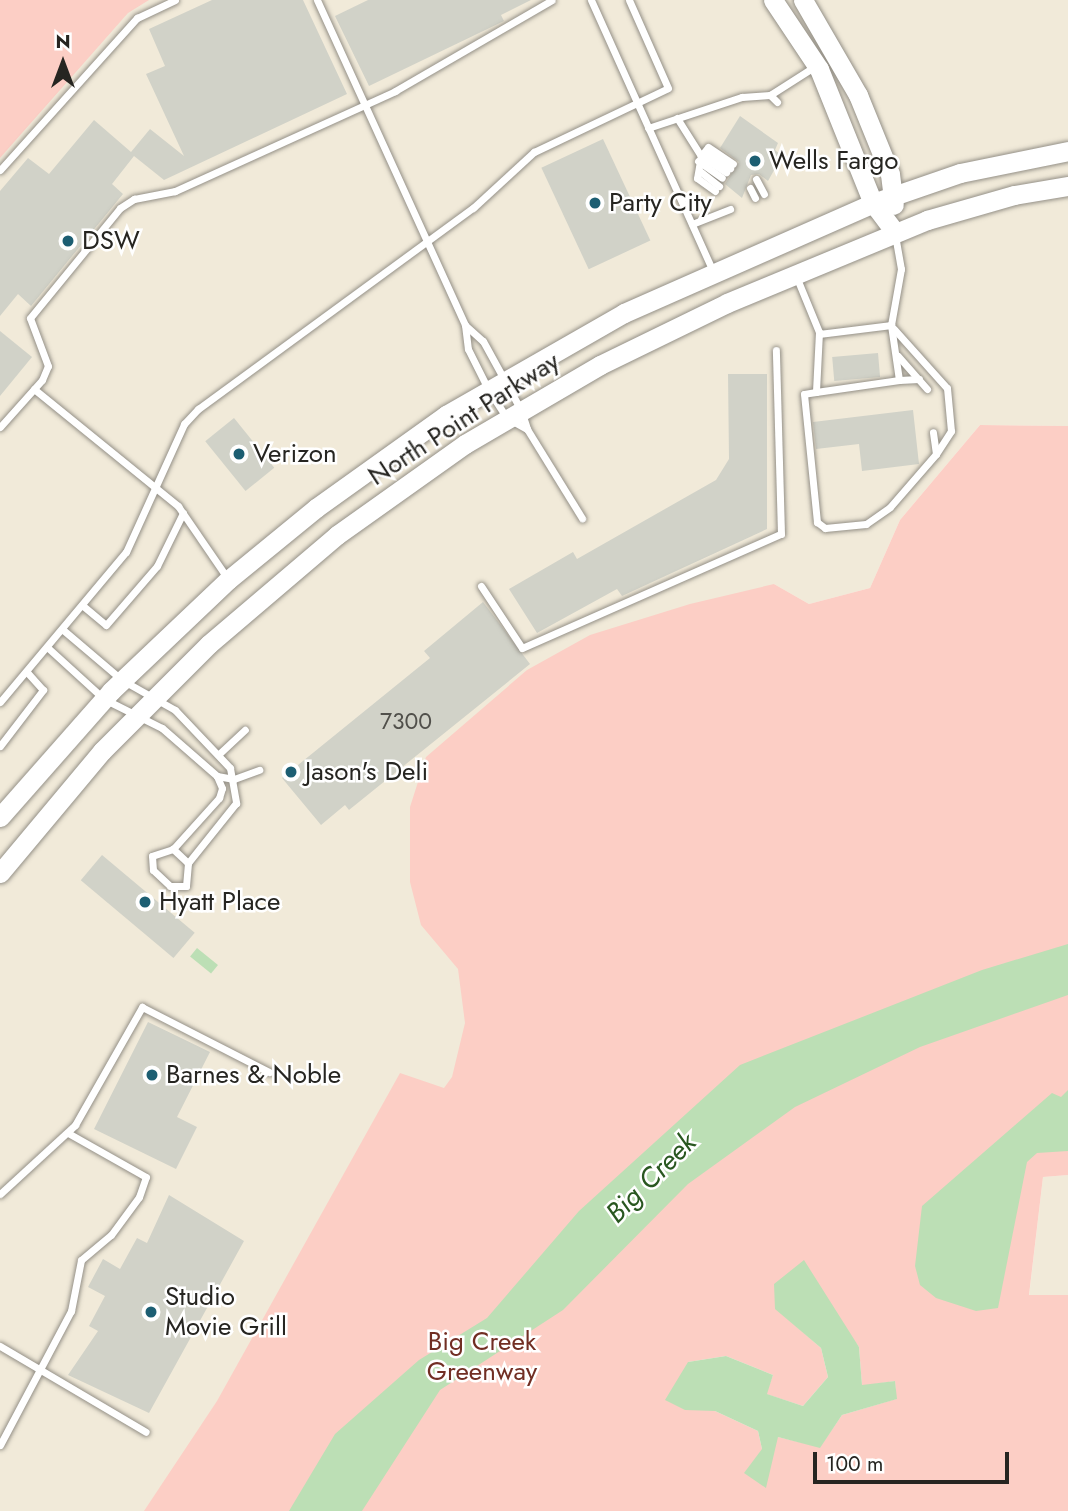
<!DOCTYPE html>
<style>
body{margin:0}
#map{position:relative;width:1068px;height:1511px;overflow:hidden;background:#faf6ec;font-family:Jost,sans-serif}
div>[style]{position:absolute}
.built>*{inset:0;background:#f1ead9}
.green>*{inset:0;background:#fccec5}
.water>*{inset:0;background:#bcdfb5;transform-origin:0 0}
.building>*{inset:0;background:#d1d2c8;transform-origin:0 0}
.roads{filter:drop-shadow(0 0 2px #949087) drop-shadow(0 0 2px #949087)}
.lane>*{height:7px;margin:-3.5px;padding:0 3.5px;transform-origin:3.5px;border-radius:3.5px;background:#fff}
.secondary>*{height:19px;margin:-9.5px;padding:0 9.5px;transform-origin:9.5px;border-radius:9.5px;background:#fff}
.dots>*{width:19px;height:19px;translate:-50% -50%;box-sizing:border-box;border:4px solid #fff;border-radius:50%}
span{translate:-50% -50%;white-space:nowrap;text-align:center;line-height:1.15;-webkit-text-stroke:5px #fff;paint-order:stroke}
.number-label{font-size:23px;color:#51504b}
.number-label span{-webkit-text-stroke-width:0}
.poi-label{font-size:26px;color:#262521}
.left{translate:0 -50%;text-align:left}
.street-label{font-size:26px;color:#262521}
.park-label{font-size:26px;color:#712e23}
.water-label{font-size:28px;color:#295720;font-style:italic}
.north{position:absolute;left:28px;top:28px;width:70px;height:70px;-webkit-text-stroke:5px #fff;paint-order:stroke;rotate:0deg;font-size:19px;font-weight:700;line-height:28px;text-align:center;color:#262521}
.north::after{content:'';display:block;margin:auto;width:24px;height:32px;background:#262521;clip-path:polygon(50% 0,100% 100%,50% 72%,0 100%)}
.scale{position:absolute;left:813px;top:1452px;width:196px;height:32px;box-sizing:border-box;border:4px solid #262521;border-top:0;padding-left:9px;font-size:21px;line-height:24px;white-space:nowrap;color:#262521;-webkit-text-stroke:5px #fff;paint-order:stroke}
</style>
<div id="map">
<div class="built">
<div style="clip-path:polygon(0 0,1068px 0,1068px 426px,980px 425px,900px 520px,870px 588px,809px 604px,774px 584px,518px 1041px,226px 1511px,0 1511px)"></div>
<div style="clip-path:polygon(1068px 1175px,1068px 1295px,1029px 1296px,1043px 1177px)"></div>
</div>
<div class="green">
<div style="clip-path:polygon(0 0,149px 0,128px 13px,0 158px)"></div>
<div style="clip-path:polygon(evenodd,980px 425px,1068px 426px,1068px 1175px,1043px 1177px,1029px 1295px,1068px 1295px,1068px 1511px,144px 1511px,217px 1401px,400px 1073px,444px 1088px,452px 1077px,465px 1023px,458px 969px,421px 925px,410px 882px,410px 807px,426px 757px,527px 670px,590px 635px,690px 604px,774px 584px,809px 604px,870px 588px,900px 520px,980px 425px,775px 1308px,833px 1312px,859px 1347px,862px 1386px,895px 1381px,896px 1399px,842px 1415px,820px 1447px,778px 1437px,762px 1449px,758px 1431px,715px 1411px,688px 1362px,726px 1356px,773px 1375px,766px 1394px,803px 1406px,828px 1377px,821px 1348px,775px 1308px)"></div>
</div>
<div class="water">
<div style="clip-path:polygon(1068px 944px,1068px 995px,920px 1047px,795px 1107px,688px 1184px,563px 1310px,440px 1390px,362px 1511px,289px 1511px,335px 1434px,419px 1360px,487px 1318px,579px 1211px,740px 1065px,982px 970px)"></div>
<div style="left:197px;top:948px;width:27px;height:11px;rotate:39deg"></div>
<div style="clip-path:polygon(1068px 1090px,1068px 1151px,1037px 1153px,1027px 1162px,998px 1308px,976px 1311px,936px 1298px,920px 1285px,915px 1266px,922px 1206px,1052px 1093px,1061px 1097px)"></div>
<div style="clip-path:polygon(804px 1260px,859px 1347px,862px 1385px,895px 1381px,897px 1399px,842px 1415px,820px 1448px,778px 1437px,766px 1488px,744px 1473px,762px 1449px,758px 1431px,715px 1411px,685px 1410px,665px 1400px,688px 1362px,726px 1356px,773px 1375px,767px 1394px,803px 1406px,828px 1377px,821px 1348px,775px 1309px,774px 1284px)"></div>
</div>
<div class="building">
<div style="clip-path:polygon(212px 0,303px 0,347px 94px,164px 180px,134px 156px,112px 184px,123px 194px,31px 306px,18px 294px,0 316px,0 191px,28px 158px,49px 174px,94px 120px,131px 152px,150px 129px,184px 156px,146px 74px,165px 66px,149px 29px)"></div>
<div style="clip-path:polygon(368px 0,531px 0,501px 15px,504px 21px,369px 86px,335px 16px)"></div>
<div style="clip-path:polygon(740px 116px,778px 143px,775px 150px,782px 156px,768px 181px,759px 174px,751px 175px,742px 198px,725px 184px,739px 162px,720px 148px)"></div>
<div style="left:603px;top:139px;width:112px;height:68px;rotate:65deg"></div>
<div style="clip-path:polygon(0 331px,32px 357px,0 396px)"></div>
<div style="left:878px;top:353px;width:24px;height:46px;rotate:85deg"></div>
<div style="clip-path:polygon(728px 374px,767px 374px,767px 529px,622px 596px,617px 589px,537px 633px,509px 589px,573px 552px,577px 559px,716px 480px,729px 459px)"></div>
<div style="clip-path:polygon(913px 410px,919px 464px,862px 471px,859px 444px,816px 449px,813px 422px)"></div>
<div style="left:234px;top:418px;width:64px;height:37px;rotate:51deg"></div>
<div style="clip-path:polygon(483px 602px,530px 664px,349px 810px,345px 805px,321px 825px,282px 778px,430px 658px,424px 651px)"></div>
<div style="left:102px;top:855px;width:121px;height:33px;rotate:40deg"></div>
<div style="clip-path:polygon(148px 1022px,210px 1052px,177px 1117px,197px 1127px,176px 1169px,94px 1129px)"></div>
<div style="clip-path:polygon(169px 1195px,244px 1241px,149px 1413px,68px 1375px,98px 1331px,89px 1326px,105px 1296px,88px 1287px,103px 1259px,120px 1269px,137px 1238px,147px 1243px)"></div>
</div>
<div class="roads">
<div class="lane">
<div style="left:317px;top:0;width:357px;rotate:65.5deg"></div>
<div style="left:465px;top:325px;width:24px;rotate:83deg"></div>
<div style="left:468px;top:349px;width:45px;rotate:63.4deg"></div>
<div style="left:488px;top:389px;width:35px;rotate:57deg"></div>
<div style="left:507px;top:418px;width:23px;rotate:29deg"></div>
<div style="left:591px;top:0;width:297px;rotate:65.8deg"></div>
<div style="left:770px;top:95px;width:52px;rotate:-32.5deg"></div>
<div style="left:677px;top:118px;width:45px;rotate:57.7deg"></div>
<div style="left:701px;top:156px;width:30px;rotate:33deg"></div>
<div style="left:648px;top:128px;width:99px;rotate:-18.3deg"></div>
<div style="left:742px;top:97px;width:28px;rotate:-4deg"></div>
<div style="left:770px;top:95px;width:10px;rotate:45deg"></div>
<div style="left:705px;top:152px;width:30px;rotate:33deg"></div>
<div style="left:698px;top:161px;width:29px;rotate:35deg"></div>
<div style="left:0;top:170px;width:205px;rotate:-48deg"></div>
<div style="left:137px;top:18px;width:42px;rotate:-25.3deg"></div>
<div style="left:701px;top:172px;width:23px;rotate:38deg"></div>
<div style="left:756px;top:179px;width:17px;rotate:62deg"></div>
<div style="left:750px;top:188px;width:11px;rotate:63deg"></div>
<div style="left:715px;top:191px;width:22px;rotate:-144deg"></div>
<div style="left:697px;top:178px;width:22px;rotate:-80deg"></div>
<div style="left:701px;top:156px;width:11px;rotate:-52deg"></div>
<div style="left:708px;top:147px;width:30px;rotate:34deg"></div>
<div style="left:692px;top:224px;width:41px;rotate:-21.5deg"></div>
<div style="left:796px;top:276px;width:61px;rotate:67.7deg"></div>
<div style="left:819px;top:332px;width:60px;rotate:92.9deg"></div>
<div style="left:816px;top:392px;width:84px;rotate:-8.2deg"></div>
<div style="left:899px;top:380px;width:56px;rotate:-98.3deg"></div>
<div style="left:891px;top:325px;width:57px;rotate:-79.9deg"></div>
<div style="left:901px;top:269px;width:34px;rotate:-100deg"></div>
<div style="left:465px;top:325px;width:24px;rotate:42deg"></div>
<div style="left:483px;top:341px;width:79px;rotate:61.2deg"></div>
<div style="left:521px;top:410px;width:20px;rotate:72deg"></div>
<div style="left:527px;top:429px;width:105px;rotate:58.3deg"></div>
<div style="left:894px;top:329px;width:79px;rotate:48.1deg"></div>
<div style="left:947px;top:388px;width:43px;rotate:84.7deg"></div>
<div style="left:951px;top:431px;width:27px;rotate:123deg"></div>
<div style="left:819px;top:334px;width:73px;rotate:-7.1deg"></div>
<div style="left:898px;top:356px;width:44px;rotate:48.7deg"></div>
<div style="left:899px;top:380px;width:20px;rotate:-3deg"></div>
<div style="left:34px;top:389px;width:186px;rotate:39.1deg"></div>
<div style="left:178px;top:506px;width:88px;rotate:55.6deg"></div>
<div style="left:816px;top:392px;width:12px;rotate:171deg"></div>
<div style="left:804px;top:394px;width:129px;rotate:84.2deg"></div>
<div style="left:817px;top:522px;width:10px;rotate:37deg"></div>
<div style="left:825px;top:528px;width:41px;rotate:-5.6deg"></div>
<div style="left:866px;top:524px;width:29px;rotate:-35deg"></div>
<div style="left:890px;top:507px;width:70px;rotate:-49deg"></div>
<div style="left:936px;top:454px;width:22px;rotate:-98deg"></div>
<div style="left:0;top:427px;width:63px;rotate:-48.2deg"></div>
<div style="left:42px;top:380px;width:15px;rotate:-67deg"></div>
<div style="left:48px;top:366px;width:51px;rotate:-110.6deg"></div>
<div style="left:30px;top:318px;width:142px;rotate:-50.7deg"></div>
<div style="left:120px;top:208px;width:17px;rotate:-33deg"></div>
<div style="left:134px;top:199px;width:42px;rotate:-11deg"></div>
<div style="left:175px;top:191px;width:242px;rotate:-24.4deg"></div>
<div style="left:395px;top:91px;width:181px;rotate:-30.1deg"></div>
<div style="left:481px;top:586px;width:74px;rotate:56.5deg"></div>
<div style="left:522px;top:648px;width:283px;rotate:-23.8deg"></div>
<div style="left:781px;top:534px;width:184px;rotate:-91.6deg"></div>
<div style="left:82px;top:605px;width:31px;rotate:40deg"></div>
<div style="left:106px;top:625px;width:78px;rotate:-49.2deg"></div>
<div style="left:157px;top:566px;width:59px;rotate:-63.9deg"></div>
<div style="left:62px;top:629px;width:79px;rotate:40.4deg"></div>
<div style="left:122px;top:680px;width:61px;rotate:29.5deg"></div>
<div style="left:175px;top:710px;width:80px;rotate:46.5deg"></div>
<div style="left:230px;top:768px;width:36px;rotate:80deg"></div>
<div style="left:236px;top:803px;width:77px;rotate:128.7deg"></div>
<div style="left:188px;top:863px;width:21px;rotate:-137deg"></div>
<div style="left:173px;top:849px;width:69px;rotate:-48deg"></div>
<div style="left:219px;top:798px;width:10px;rotate:-73deg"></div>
<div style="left:222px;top:788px;width:13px;rotate:-113deg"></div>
<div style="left:47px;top:647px;width:77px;rotate:42.4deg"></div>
<div style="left:104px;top:699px;width:65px;rotate:26.6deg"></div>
<div style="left:162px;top:728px;width:73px;rotate:41.1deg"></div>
<div style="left:217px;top:776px;width:17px;rotate:10deg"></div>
<div style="left:234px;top:779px;width:27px;rotate:-20deg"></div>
<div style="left:0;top:702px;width:196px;rotate:-50deg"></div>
<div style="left:126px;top:552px;width:141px;rotate:-65.6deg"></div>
<div style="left:184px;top:424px;width:21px;rotate:-47deg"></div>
<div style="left:198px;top:409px;width:341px;rotate:-36.2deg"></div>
<div style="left:473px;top:208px;width:83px;rotate:-42.6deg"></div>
<div style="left:534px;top:152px;width:148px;rotate:-25.5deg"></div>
<div style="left:668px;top:88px;width:96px;rotate:-113.9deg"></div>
<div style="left:0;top:746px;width:71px;rotate:-52.5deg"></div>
<div style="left:43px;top:690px;width:25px;rotate:-132deg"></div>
<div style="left:220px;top:753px;width:34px;rotate:-43deg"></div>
<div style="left:173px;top:849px;width:22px;rotate:162deg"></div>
<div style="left:152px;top:856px;width:14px;rotate:86deg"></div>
<div style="left:153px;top:870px;width:23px;rotate:43deg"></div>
<div style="left:170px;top:886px;width:16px"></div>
<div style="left:186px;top:886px;width:23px;rotate:-85deg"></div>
<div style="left:0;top:1194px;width:102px;rotate:-42.6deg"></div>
<div style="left:75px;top:1125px;width:136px;rotate:-60.4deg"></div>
<div style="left:142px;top:1007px;width:143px;rotate:27.1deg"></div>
<div style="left:0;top:1346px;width:169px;rotate:30.5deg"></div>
<div style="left:0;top:1445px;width:152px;rotate:-62.1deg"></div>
<div style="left:71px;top:1311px;width:52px;rotate:-78.9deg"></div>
<div style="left:81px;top:1260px;width:39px;rotate:-40deg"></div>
<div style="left:111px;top:1235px;width:47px;rotate:-53.6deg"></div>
<div style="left:139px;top:1197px;width:21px;rotate:-71deg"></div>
<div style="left:146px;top:1177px;width:90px;rotate:-150.6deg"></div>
</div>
<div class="secondary">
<div style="left:773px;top:0;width:83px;rotate:56.3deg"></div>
<div style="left:819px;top:69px;width:144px;rotate:68.1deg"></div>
<div style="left:873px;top:203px;width:36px;rotate:53deg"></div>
<div style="left:803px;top:0;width:110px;rotate:59.9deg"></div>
<div style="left:858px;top:95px;width:85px;rotate:67.9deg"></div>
<div style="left:890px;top:174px;width:31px;rotate:83deg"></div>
<div style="left:0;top:817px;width:168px;rotate:-48.6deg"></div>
<div style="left:111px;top:691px;width:161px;rotate:-43.5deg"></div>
<div style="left:228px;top:580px;width:114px;rotate:-39.3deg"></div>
<div style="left:316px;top:508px;width:160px;rotate:-35.6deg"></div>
<div style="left:446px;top:415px;width:205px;rotate:-29.8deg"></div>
<div style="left:624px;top:313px;width:272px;rotate:-23.8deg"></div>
<div style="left:873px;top:203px;width:92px;rotate:-19deg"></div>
<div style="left:960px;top:173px;width:110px;rotate:-11.5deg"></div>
<div style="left:0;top:873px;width:159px;rotate:-50.1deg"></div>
<div style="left:102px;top:751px;width:151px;rotate:-45deg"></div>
<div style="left:209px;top:644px;width:168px;rotate:-40.4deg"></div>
<div style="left:337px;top:535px;width:157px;rotate:-35.4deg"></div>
<div style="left:465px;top:444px;width:156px;rotate:-30.3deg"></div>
<div style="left:600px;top:365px;width:141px;rotate:-26deg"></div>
<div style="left:727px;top:303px;width:217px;rotate:-22.5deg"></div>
<div style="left:927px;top:220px;width:91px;rotate:-16deg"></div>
<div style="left:1014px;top:195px;width:55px;rotate:-9.5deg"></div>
</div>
</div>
<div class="dots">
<div style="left:755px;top:161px;background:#1c5e72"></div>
<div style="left:595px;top:203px;background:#1c5e72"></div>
<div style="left:68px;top:241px;background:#1c5e72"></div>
<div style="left:239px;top:454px;background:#1c5e72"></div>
<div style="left:291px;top:772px;background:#1c5e72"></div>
<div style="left:145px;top:902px;background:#1c5e72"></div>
<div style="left:152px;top:1075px;background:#1c5e72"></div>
<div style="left:151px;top:1312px;background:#1c5e72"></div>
</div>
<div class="number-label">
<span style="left:406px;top:721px">7300</span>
</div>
<div class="poi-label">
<span class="left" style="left:769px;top:161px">Wells Fargo</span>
<span class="left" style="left:609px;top:203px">Party City</span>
<span class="left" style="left:82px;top:241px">DSW</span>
<span class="left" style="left:253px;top:454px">Verizon</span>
<span class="left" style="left:305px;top:772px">Jason's Deli</span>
<span class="left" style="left:159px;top:902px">Hyatt Place</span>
<span class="left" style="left:166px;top:1075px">Barnes &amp; Noble</span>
<span class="left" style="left:165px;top:1312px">Studio<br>Movie Grill</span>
</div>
<div class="street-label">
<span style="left:464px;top:419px;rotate:-33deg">North Point Parkway</span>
</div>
<div class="park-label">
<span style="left:482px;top:1357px">Big Creek<br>Greenway</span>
</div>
<div class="water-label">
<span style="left:651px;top:1178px;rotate:-45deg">Big Creek</span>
</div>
<div class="north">N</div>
<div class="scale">100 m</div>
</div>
